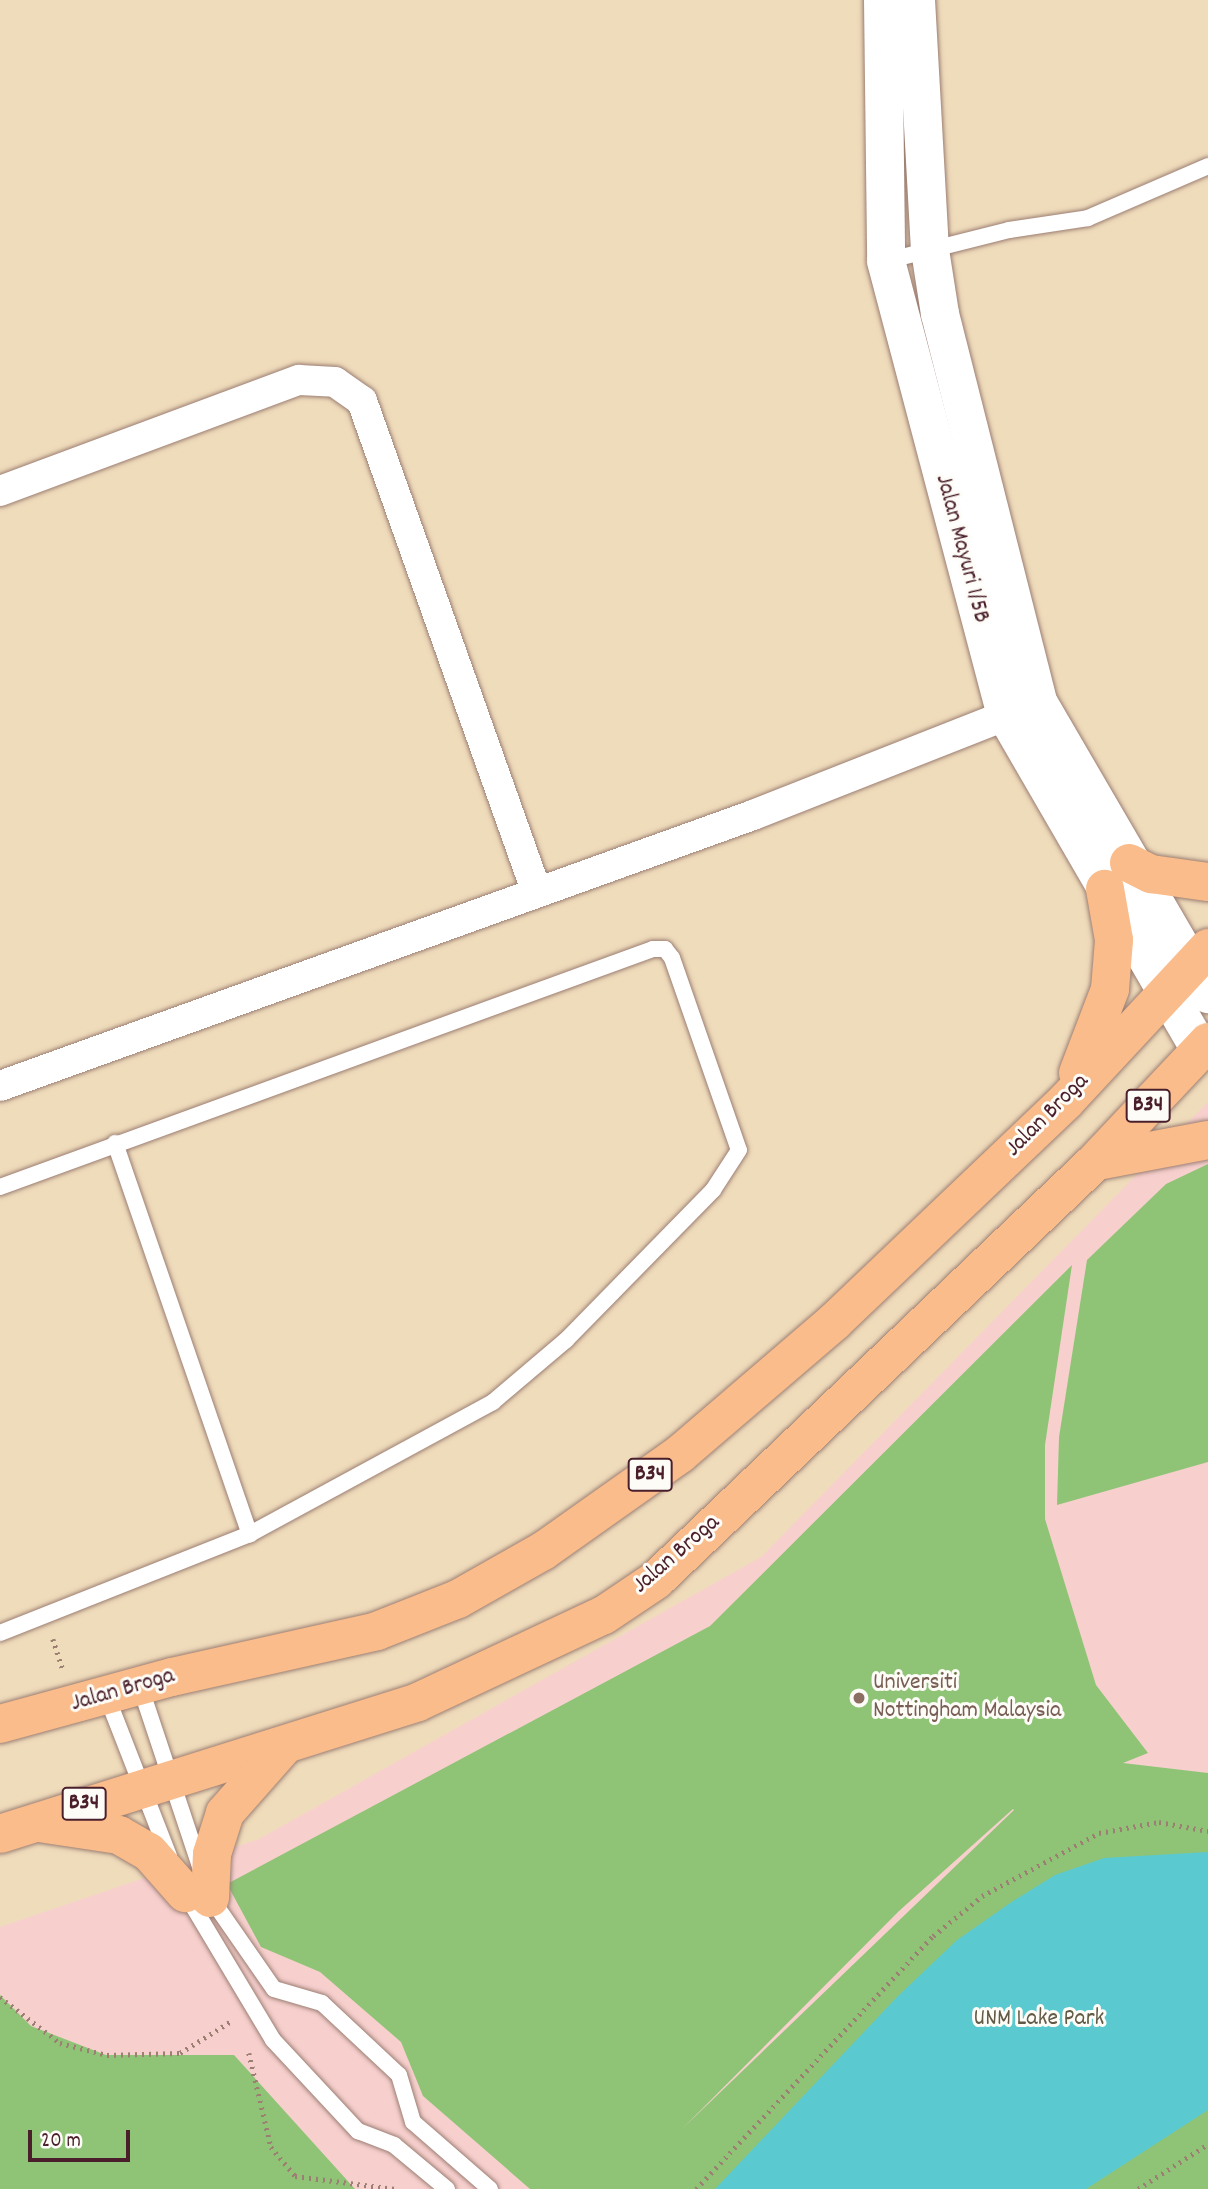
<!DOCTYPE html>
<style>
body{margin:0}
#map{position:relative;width:1208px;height:2189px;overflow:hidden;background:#efdcbb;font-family:Dekko,sans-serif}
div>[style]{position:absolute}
.built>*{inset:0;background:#f7d0ce}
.green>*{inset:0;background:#8fc477}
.water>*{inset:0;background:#5bc9d0}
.path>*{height:4.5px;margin-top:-2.25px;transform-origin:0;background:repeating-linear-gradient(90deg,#9c7e73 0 2px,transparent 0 7px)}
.roads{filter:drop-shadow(0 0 2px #9c7e73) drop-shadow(0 0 2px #9c7e73)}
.service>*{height:16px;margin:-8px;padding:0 8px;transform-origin:8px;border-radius:8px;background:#fff}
.minor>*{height:30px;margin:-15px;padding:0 15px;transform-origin:15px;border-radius:15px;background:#fff}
.tertiary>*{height:38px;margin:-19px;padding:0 19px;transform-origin:19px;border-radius:19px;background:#fff}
.primary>*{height:38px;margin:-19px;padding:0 19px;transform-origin:19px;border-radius:19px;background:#fabc8b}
.dots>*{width:19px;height:19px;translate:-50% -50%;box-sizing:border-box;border:4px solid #fdfcf7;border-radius:50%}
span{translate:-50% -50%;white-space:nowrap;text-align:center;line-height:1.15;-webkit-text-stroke:6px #fdfcf7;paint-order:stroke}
.shield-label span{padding:2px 5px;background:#fdfcf7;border:2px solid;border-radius:5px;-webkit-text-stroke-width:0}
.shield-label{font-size:23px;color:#4a1f2b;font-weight:700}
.street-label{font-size:24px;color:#4a1f2b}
.education-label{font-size:24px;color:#785e54}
.left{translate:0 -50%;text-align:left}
.park-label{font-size:24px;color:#625946}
.scale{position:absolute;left:28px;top:2130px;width:102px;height:32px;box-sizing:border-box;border:4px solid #4a1f2b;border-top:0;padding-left:9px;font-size:21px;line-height:24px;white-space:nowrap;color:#4a1f2b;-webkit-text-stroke:5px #fdfcf7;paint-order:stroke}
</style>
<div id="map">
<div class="built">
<div style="clip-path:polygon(1208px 1102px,1208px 2189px,0 2189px,0 1927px,259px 1839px,761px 1557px)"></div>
</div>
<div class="green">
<div style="clip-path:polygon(1208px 1164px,1208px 1462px,1057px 1505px,1059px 1437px,1087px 1260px,1166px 1184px)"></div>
<div style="clip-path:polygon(evenodd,1072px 1265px,1045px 1445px,1045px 1519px,1096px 1685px,1148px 1753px,1123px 1763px,1208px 1773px,1208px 2189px,530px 2189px,423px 2096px,401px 2042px,320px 1972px,261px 1947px,227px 1884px,710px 1626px,1072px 1265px,1013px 1809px,1014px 1810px,683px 2128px,899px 1911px,1013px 1809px)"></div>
<div style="clip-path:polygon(0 1995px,31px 2026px,106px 2055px,234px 2055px,355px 2189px,0 2189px)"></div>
</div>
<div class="water">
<div style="clip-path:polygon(1208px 1852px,1208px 2110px,1086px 2189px,715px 2189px,898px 1996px,957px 1940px,1013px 1901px,1055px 1875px,1104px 1858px)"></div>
</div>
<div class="path">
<div style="left:53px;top:1639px;width:33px;rotate:72deg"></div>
<div style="left:0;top:1997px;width:76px;rotate:37.5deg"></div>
<div style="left:60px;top:2043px;width:49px;rotate:14.3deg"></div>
<div style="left:107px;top:2055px;width:73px;rotate:-1.6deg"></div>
<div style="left:180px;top:2053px;width:62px;rotate:-31.9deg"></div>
<div style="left:249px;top:2053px;width:97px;rotate:76.8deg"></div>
<div style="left:271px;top:2147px;width:38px;rotate:50deg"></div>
<div style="left:295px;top:2176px;width:101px;rotate:7.4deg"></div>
<div style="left:696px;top:2189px;width:347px;rotate:-46.9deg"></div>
<div style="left:933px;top:1936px;width:63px;rotate:-39.2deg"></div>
<div style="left:982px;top:1896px;width:133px;rotate:-28.3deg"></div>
<div style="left:1099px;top:1833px;width:61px;rotate:-10.4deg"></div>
<div style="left:1159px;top:1822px;width:50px;rotate:10.4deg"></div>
<div style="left:1138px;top:2189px;width:83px;rotate:-32.7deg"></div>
</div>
<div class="roads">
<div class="service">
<div style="left:886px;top:261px;width:127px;rotate:-14.1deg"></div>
<div style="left:1009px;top:230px;width:80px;rotate:-8.6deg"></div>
<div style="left:1088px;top:218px;width:131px;rotate:-23.4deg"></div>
<div style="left:115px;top:1143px;width:414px;rotate:71deg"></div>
<div style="left:0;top:1187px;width:695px;rotate:-20.03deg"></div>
<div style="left:653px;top:949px;width:12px"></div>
<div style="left:665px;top:949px;width:11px;rotate:52deg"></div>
<div style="left:672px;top:958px;width:203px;rotate:70.8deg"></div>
<div style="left:739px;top:1150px;width:48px;rotate:123deg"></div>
<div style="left:713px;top:1190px;width:210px;rotate:134.4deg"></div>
<div style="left:566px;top:1340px;width:96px;rotate:139.7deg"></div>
<div style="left:493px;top:1402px;width:277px;rotate:151.5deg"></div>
<div style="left:250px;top:1534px;width:269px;rotate:158.4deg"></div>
<div style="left:140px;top:1686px;width:193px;rotate:71.6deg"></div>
<div style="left:107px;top:1697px;width:171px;rotate:68.7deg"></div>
<div style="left:185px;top:1893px;width:171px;rotate:59.1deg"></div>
<div style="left:273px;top:2040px;width:125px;rotate:47deg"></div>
<div style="left:358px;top:2131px;width:39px;rotate:21deg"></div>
<div style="left:394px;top:2145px;width:69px;rotate:39.7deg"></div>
<div style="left:210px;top:1897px;width:112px;rotate:55.2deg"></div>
<div style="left:274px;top:1989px;width:50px;rotate:16.3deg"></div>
<div style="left:322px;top:2003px;width:105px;rotate:43.1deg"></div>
<div style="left:399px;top:2075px;width:49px;rotate:73.4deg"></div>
<div style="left:413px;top:2122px;width:102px;rotate:41deg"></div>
</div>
<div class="minor">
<div style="left:0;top:491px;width:319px;rotate:-20.4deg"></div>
<div style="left:299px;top:380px;width:36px;rotate:3deg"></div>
<div style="left:335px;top:382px;width:33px;rotate:35deg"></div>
<div style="left:362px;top:401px;width:522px;rotate:70.42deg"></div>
<div style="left:0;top:1086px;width:800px;rotate:-19.79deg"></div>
<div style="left:753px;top:815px;width:292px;rotate:-21.5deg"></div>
</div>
<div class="tertiary">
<div style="left:883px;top:0;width:261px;rotate:89.3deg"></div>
<div style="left:886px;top:261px;width:470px;rotate:75.2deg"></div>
<div style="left:1006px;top:715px;width:387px;rotate:59.9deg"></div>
<div style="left:916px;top:0;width:250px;rotate:86.8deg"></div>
<div style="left:930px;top:250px;width:65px;rotate:81.1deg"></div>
<div style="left:940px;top:314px;width:400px;rotate:75.8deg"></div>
<div style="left:1038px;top:702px;width:338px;rotate:59.8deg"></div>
</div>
<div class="primary">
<div style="left:1129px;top:863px;width:25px;rotate:27deg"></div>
<div style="left:1151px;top:874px;width:58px;rotate:8deg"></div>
<div style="left:1078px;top:1073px;width:90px;rotate:-69.1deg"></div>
<div style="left:1110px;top:989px;width:49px;rotate:-85.3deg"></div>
<div style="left:1114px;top:940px;width:52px;rotate:-100deg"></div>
<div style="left:1097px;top:1161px;width:113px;rotate:-10.7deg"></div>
<div style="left:0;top:1724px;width:178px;rotate:-15.3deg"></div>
<div style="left:172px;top:1677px;width:210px;rotate:-12.6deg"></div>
<div style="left:377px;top:1631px;width:87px;rotate:-21.6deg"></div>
<div style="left:458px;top:1599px;width:98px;rotate:-29.5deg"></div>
<div style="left:543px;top:1551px;width:168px;rotate:-35.3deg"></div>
<div style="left:680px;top:1454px;width:203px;rotate:-40.6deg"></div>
<div style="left:834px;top:1322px;width:320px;rotate:-43.6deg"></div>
<div style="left:1066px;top:1101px;width:209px;rotate:-47.1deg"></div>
<div style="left:39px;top:1823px;width:81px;rotate:8.5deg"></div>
<div style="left:119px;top:1835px;width:34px;rotate:30deg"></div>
<div style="left:149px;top:1852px;width:55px;rotate:48.7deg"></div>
<div style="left:0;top:1834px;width:438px;rotate:-17.5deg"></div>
<div style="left:418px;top:1702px;width:205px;rotate:-25.1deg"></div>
<div style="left:604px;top:1615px;width:63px;rotate:-33.9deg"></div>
<div style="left:656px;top:1580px;width:606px;rotate:-43.6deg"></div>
<div style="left:1095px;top:1162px;width:165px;rotate:-46.7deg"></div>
<div style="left:210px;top:1898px;width:44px;rotate:-87.4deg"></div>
<div style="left:212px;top:1854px;width:43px;rotate:-72.4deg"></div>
<div style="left:225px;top:1813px;width:89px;rotate:-48.6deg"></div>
</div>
</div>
<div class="dots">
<div style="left:859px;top:1698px;background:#8d6e63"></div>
</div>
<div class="shield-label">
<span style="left:1148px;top:1106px">B34</span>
<span style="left:650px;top:1475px">B34</span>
<span style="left:84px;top:1804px">B34</span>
</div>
<div class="street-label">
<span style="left:961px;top:549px;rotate:75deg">Jalan Mayuri 1/5B</span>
<span style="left:1048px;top:1116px;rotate:-45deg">Jalan Broga</span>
<span style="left:677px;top:1555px;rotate:-41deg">Jalan Broga</span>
<span style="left:123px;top:1691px;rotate:-16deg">Jalan Broga</span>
</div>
<div class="education-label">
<span class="left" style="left:873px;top:1698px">Universiti<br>Nottingham Malaysia</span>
</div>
<div class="park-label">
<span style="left:1039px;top:2020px">UNM Lake Park</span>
</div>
<div class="scale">20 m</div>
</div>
